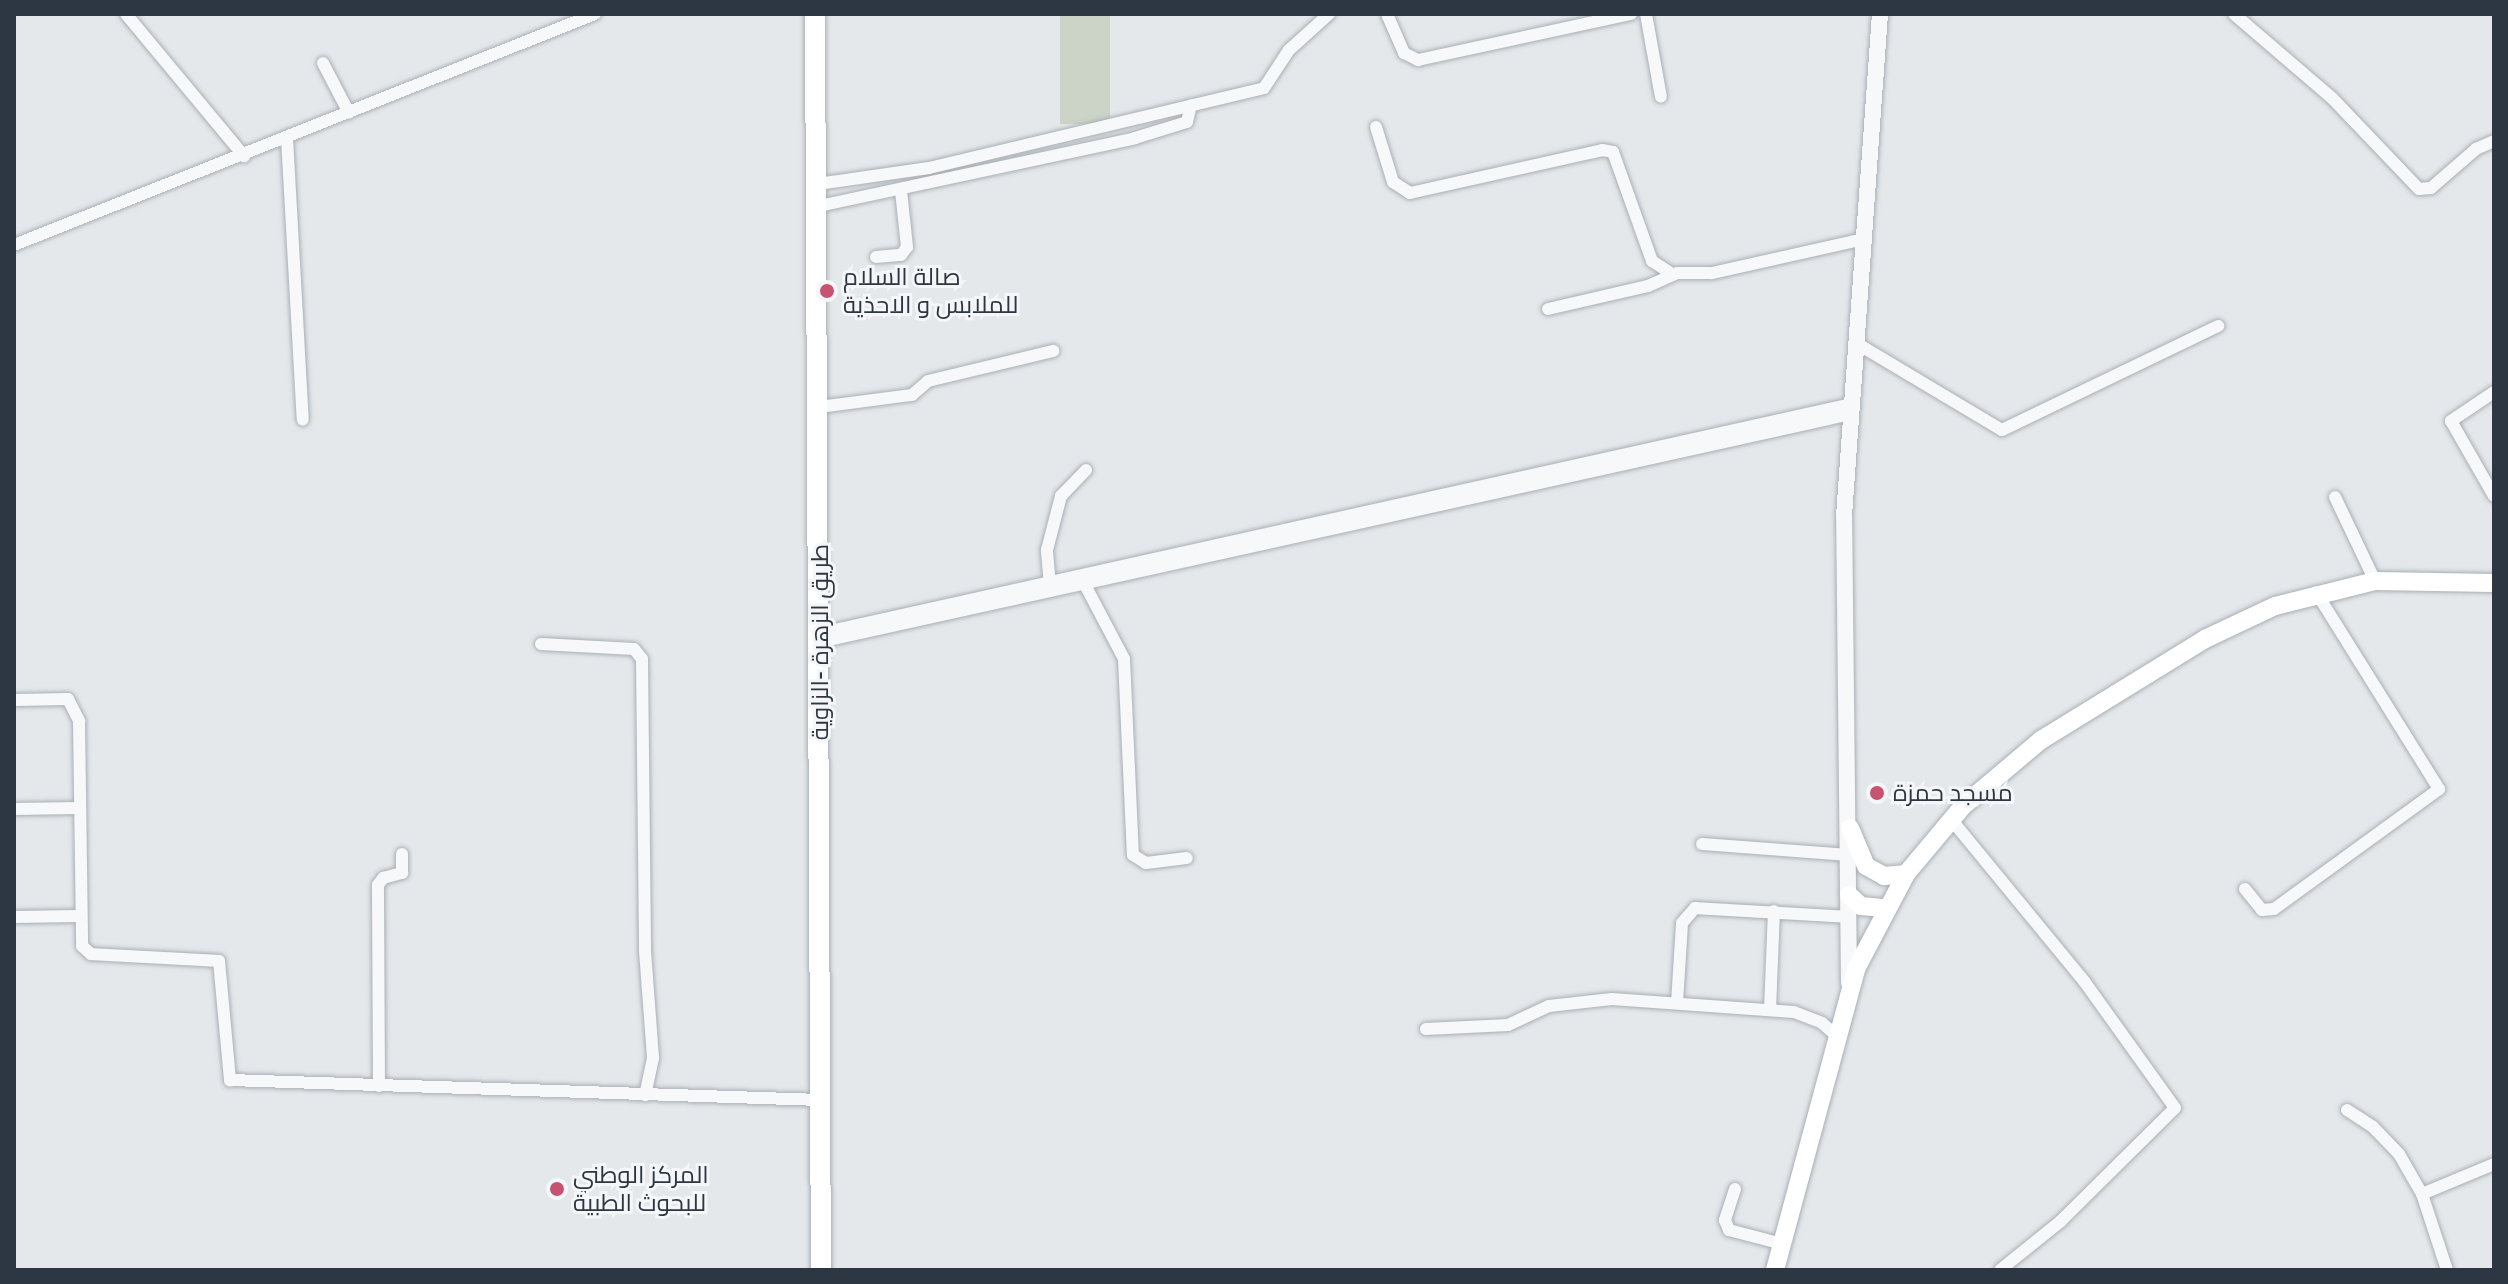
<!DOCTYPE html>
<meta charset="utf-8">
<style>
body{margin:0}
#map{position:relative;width:2508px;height:1284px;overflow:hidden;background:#e4e8eb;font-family:"IBM Plex Sans",Cairo,sans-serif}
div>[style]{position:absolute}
.green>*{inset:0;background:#cbd4c6;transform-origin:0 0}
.roads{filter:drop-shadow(0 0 2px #a9afb5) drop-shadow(0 0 2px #a9afb5)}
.minor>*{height:12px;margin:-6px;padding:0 6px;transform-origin:6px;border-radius:6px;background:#f7f8f9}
.tertiary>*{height:16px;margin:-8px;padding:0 8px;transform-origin:8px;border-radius:8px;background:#f7f8f9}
.secondary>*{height:18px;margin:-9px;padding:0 9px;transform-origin:9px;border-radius:9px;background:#fff}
.primary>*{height:20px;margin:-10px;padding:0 10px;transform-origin:10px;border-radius:10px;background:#fff}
.dots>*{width:22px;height:22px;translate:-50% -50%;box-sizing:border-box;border:4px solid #f4f6f8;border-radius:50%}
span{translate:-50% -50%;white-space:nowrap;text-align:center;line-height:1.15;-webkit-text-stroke:6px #f4f6f8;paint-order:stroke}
.poi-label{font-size:24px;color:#2d3743}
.left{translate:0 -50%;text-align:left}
.street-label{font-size:24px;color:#2d3743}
.frame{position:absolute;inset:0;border:16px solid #2d3743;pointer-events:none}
</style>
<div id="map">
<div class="green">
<div style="left:1060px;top:14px;width:50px;height:110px"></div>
</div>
<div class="roads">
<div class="minor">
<div style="left:126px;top:14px;width:185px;rotate:50.3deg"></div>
<div style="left:1387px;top:14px;width:43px;rotate:66.4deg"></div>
<div style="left:1404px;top:53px;width:16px;rotate:27deg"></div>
<div style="left:1418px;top:60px;width:218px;rotate:-12.2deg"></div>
<div style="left:1646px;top:14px;width:84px;rotate:79.8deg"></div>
<div style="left:2234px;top:14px;width:129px;rotate:40.6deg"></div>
<div style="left:2332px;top:98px;width:126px;rotate:46.3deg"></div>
<div style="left:2419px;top:189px;width:12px;rotate:-5deg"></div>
<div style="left:2431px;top:188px;width:60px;rotate:-40.9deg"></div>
<div style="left:2476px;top:149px;width:20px;rotate:-24deg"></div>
<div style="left:323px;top:63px;width:56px;rotate:62.5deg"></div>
<div style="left:1376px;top:127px;width:58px;rotate:72.8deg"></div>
<div style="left:1393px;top:182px;width:20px;rotate:33deg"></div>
<div style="left:1410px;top:193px;width:197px;rotate:-12.6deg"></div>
<div style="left:1602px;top:150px;width:11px;rotate:10deg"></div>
<div style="left:1613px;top:152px;width:116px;rotate:70.3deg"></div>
<div style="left:1652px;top:261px;width:24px;rotate:33deg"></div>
<div style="left:287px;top:138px;width:282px;rotate:86.8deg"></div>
<div style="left:818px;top:184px;width:112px;rotate:-8.2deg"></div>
<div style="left:929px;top:168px;width:344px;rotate:-13.4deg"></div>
<div style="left:1264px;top:88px;width:45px;rotate:-56.7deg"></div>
<div style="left:1289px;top:50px;width:54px;rotate:-42deg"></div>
<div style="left:819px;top:206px;width:323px;rotate:-12.1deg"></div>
<div style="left:1135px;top:138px;width:54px;rotate:-17.1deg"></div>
<div style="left:1187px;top:122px;width:17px;rotate:-77deg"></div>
<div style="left:14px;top:245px;width:625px;rotate:-21.68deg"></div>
<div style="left:876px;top:257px;width:25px;rotate:-5deg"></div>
<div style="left:901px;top:255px;width:10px;rotate:-53deg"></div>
<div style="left:907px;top:247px;width:56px;rotate:-96.1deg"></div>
<div style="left:1548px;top:309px;width:103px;rotate:-13deg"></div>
<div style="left:1648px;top:286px;width:32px;rotate:-24deg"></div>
<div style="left:1677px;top:273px;width:35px"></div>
<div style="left:1712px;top:273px;width:156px;rotate:-12.6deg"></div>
<div style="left:1856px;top:343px;width:170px;rotate:30.8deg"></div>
<div style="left:2002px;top:430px;width:240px;rotate:-25.7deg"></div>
<div style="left:2494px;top:392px;width:52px;rotate:146deg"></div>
<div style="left:2451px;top:421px;width:86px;rotate:60.2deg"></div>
<div style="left:819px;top:407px;width:94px;rotate:-7.4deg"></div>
<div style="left:912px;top:395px;width:21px;rotate:-41deg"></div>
<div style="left:928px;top:381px;width:129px;rotate:-13.5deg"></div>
<div style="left:2335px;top:497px;width:93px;rotate:64.5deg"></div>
<div style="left:1084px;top:583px;width:86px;rotate:62.2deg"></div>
<div style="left:1124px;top:659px;width:196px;rotate:87.4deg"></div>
<div style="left:1133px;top:855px;width:15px;rotate:32deg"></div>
<div style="left:1146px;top:863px;width:41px;rotate:-7deg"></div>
<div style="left:1050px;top:586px;width:36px;rotate:-95deg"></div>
<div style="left:1047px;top:550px;width:56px;rotate:-75.5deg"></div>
<div style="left:1061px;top:496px;width:36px;rotate:-46deg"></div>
<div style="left:821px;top:633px;width:1055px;rotate:-12.53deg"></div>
<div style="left:820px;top:642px;width:1056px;rotate:-12.47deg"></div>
<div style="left:541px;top:644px;width:93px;rotate:3.1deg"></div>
<div style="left:634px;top:649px;width:13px;rotate:51deg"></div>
<div style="left:642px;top:659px;width:292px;rotate:89.4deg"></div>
<div style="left:645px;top:951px;width:107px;rotate:85.7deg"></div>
<div style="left:653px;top:1058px;width:38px;rotate:102deg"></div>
<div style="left:14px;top:700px;width:54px;rotate:-1.1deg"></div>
<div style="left:68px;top:699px;width:25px;rotate:63deg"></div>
<div style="left:79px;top:721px;width:225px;rotate:89.2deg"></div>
<div style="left:82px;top:946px;width:12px;rotate:42deg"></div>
<div style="left:91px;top:954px;width:128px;rotate:3.1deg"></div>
<div style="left:219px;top:961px;width:120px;rotate:84.7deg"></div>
<div style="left:230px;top:1080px;width:591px;rotate:1.94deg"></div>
<div style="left:14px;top:809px;width:64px;rotate:-0.9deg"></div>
<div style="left:1950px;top:818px;width:211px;rotate:50.6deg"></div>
<div style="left:2084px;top:981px;width:156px;rotate:54.4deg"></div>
<div style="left:2175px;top:1108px;width:161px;rotate:135.3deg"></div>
<div style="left:2061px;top:1221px;width:78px;rotate:141.2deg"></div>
<div style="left:1702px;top:844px;width:148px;rotate:4.3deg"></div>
<div style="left:2245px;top:889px;width:27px;rotate:51deg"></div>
<div style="left:2262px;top:910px;width:12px;rotate:-5deg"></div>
<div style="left:2274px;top:909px;width:204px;rotate:-36deg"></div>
<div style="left:2439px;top:789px;width:232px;rotate:-122deg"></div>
<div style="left:14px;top:917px;width:64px;rotate:-0.9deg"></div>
<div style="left:1677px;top:1003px;width:80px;rotate:-86.4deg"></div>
<div style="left:1682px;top:923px;width:20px;rotate:-49deg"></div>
<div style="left:1695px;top:908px;width:154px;rotate:3.3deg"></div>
<div style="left:1770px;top:1010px;width:99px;rotate:-87.7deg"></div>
<div style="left:1426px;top:1029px;width:82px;rotate:-2.8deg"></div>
<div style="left:1508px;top:1025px;width:45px;rotate:-24.9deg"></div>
<div style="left:1549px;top:1006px;width:63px;rotate:-6.3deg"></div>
<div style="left:1612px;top:999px;width:182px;rotate:4.1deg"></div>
<div style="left:1794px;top:1012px;width:30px;rotate:21deg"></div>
<div style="left:1822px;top:1023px;width:20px;rotate:41deg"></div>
<div style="left:379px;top:1086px;width:201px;rotate:-90.3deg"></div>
<div style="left:378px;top:885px;width:9px;rotate:-54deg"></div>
<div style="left:383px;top:878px;width:20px;rotate:-15deg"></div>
<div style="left:402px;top:873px;width:19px;rotate:-90deg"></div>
<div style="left:2347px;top:1110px;width:31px;rotate:33deg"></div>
<div style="left:2373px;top:1127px;width:37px;rotate:46deg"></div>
<div style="left:2399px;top:1154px;width:46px;rotate:60.1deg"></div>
<div style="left:2422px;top:1194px;width:80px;rotate:71.8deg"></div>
<div style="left:1735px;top:1189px;width:33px;rotate:108deg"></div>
<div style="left:1725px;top:1220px;width:11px;rotate:68deg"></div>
<div style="left:1729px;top:1230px;width:55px;rotate:14.8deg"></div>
<div style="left:2422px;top:1194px;width:78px;rotate:-22.6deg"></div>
</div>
<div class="tertiary">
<div style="left:1849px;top:983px;width:467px;rotate:-90.6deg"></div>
<div style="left:1844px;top:516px;width:503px;rotate:-85.9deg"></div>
</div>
<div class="secondary">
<div style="left:1850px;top:828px;width:41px;rotate:67.2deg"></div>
<div style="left:1866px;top:866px;width:21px;rotate:29deg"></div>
<div style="left:1884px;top:876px;width:22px;rotate:-5deg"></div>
<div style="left:1849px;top:895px;width:16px;rotate:43deg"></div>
<div style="left:1861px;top:906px;width:24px;rotate:5deg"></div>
<div style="left:1775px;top:1270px;width:312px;rotate:-74.9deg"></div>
<div style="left:1856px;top:969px;width:107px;rotate:-62.2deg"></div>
<div style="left:1906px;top:874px;width:90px;rotate:-50deg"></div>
<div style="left:1964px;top:805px;width:101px;rotate:-40.2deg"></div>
<div style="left:2041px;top:740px;width:193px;rotate:-31.6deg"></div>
<div style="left:2205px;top:639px;width:77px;rotate:-25.2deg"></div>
<div style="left:2275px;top:606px;width:103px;rotate:-14deg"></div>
<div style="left:2375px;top:581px;width:119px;rotate:1deg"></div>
</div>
<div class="primary">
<div style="left:815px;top:14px;width:1256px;rotate:89.73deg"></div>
</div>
</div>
<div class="dots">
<div style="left:827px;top:291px;background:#c65372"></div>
<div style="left:1877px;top:793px;background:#c65372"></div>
<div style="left:557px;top:1189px;background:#c65372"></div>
</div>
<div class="poi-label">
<span class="left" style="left:843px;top:291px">صالة السلام<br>للملابس و الاحذية</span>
<span class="left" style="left:1893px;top:793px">مسجد حمزة</span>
<span class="left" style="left:573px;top:1189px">المركز الوطني<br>للبحوث الطبية</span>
</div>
<div class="street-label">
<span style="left:820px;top:642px;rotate:-90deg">طريق الزهرة -الزاوية</span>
</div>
<div class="frame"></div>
</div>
